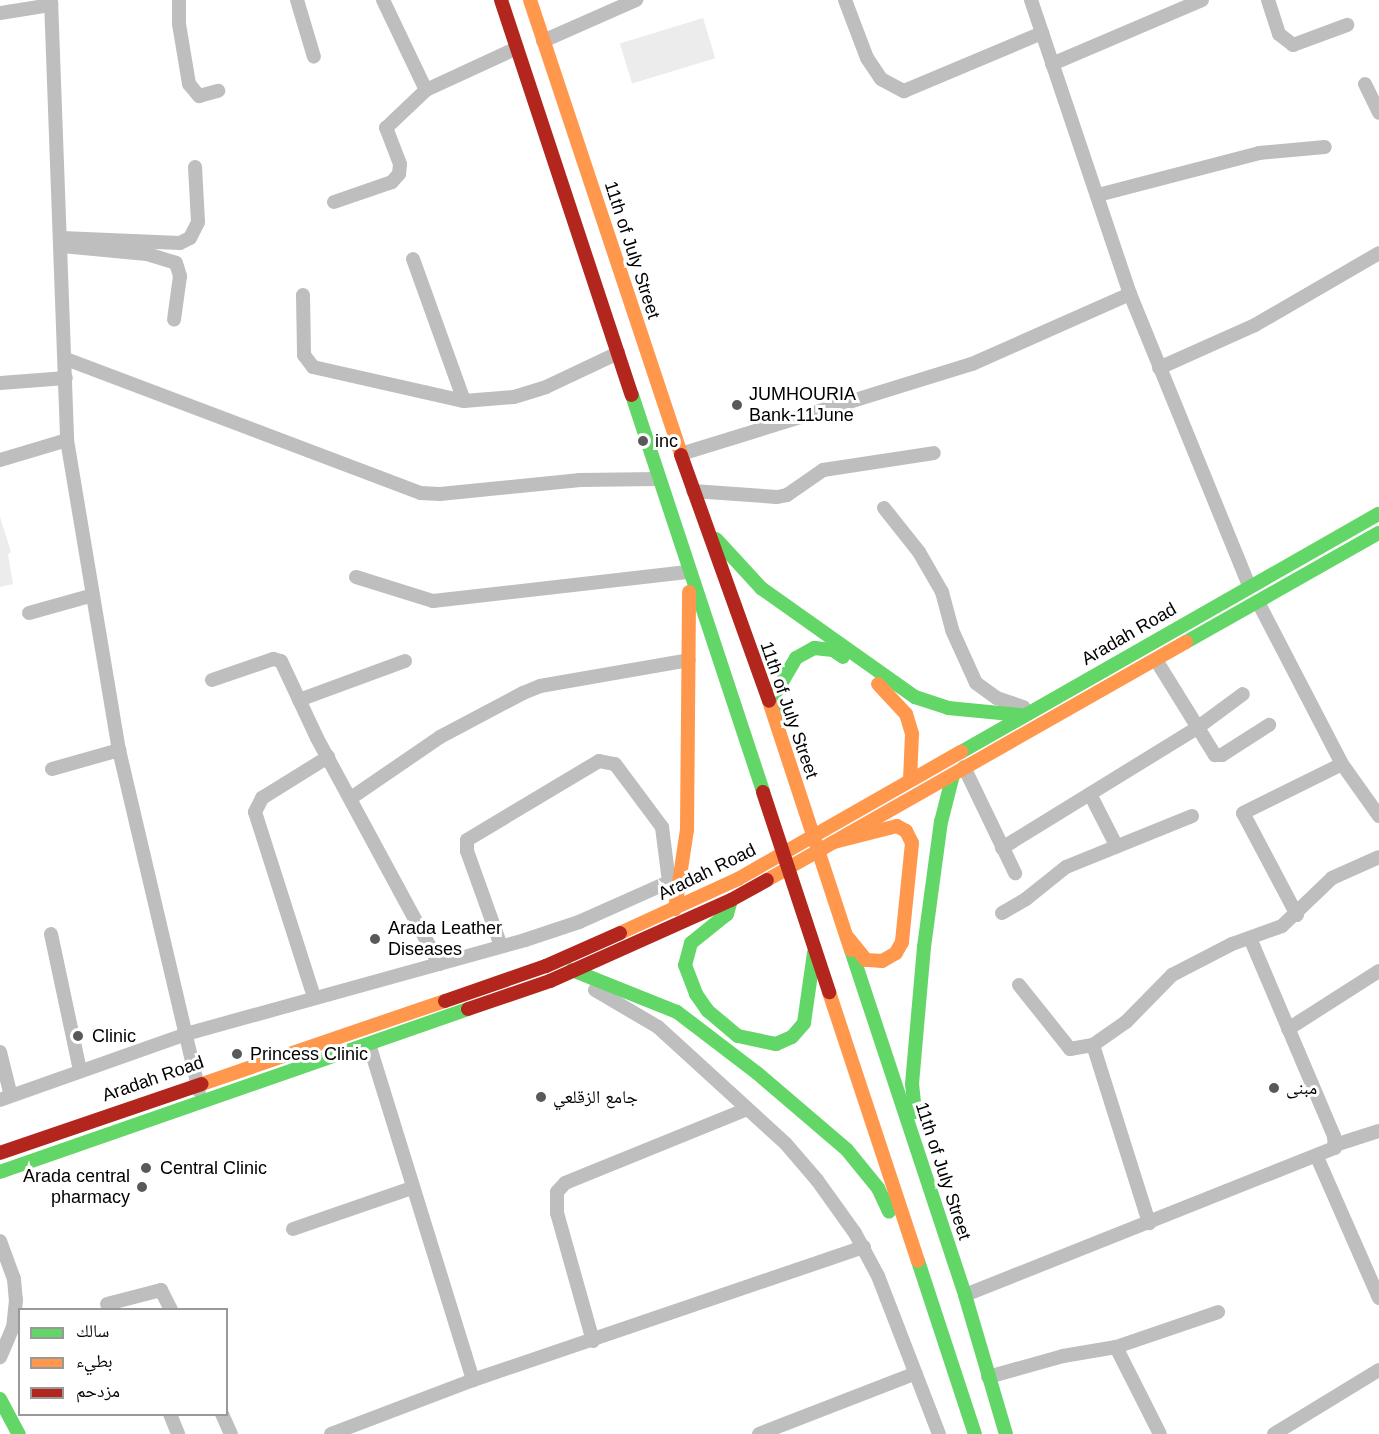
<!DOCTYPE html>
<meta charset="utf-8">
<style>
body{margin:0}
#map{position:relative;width:1379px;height:1434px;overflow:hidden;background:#fff;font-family:Helvetica,"Noto Naskh Arabic",sans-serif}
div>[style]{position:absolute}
.green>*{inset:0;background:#ececec;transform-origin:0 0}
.street>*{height:14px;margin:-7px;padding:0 7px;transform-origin:7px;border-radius:7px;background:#bebebe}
.fast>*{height:14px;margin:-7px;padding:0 7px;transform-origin:7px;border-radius:7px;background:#63d668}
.slow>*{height:14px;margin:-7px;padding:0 7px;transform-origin:7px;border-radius:7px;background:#ff974d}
.jam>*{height:14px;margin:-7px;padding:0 7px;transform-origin:7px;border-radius:7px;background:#b3261e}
.dots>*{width:16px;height:16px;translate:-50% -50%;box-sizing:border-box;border:3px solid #fff;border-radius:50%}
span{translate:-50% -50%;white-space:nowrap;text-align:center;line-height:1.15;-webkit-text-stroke:6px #fff;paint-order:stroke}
.street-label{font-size:18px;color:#000}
.poi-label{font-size:18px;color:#000}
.left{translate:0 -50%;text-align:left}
.right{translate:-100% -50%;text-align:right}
.legend{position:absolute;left:18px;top:1308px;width:210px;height:108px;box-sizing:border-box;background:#fff;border:2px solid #999;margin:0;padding:8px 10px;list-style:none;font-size:18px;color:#000}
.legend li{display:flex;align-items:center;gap:12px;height:30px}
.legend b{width:30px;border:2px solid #999}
</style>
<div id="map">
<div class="green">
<div style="left:703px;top:18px;width:42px;height:87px;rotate:73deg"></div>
<div style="clip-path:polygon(0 517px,11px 552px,8px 554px,13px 584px,0 587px)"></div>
</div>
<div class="street">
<div style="left:51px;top:0;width:440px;rotate:87.9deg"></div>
<div style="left:67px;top:440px;width:314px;rotate:80.5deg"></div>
<div style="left:119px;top:750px;width:350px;rotate:76.8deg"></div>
<div style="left:179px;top:0;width:24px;rotate:90deg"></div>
<div style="left:179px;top:24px;width:61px;rotate:80.5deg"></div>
<div style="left:189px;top:84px;width:16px;rotate:50deg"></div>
<div style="left:199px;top:96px;width:20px;rotate:-15deg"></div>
<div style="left:297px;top:0;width:59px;rotate:73.4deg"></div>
<div style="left:383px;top:0;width:100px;rotate:64.5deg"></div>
<div style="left:845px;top:0;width:62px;rotate:69.2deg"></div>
<div style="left:867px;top:58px;width:25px;rotate:56deg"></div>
<div style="left:881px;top:79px;width:26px;rotate:28deg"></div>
<div style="left:904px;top:91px;width:150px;rotate:-22.8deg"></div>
<div style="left:1031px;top:0;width:310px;rotate:71.4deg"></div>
<div style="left:1130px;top:294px;width:314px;rotate:67.8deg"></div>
<div style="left:1268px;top:0;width:36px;rotate:72deg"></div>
<div style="left:1279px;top:34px;width:18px;rotate:38deg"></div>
<div style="left:1293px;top:45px;width:58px;rotate:-20.3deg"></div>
<div style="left:0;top:13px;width:52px;rotate:-8.9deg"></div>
<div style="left:543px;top:41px;width:102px;rotate:-23.8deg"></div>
<div style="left:1052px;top:64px;width:163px;rotate:-23.1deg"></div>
<div style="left:1365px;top:84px;width:32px;rotate:64deg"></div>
<div style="left:1098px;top:195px;width:166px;rotate:-14.6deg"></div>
<div style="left:1259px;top:153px;width:66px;rotate:-5.2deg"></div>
<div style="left:334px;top:202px;width:61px;rotate:-19deg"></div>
<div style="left:392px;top:182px;width:11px;rotate:-49deg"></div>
<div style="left:399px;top:174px;width:10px;rotate:-84deg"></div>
<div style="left:400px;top:164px;width:39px;rotate:-111deg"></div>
<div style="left:386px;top:128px;width:55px;rotate:-43.5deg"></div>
<div style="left:426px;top:90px;width:100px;rotate:-24.8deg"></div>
<div style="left:62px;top:238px;width:118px;rotate:2.4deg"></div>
<div style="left:180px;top:243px;width:11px;rotate:-27deg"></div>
<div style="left:190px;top:238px;width:18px;rotate:-63deg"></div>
<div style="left:198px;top:222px;width:55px;rotate:-93.1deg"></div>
<div style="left:62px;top:246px;width:85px;rotate:5.4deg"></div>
<div style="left:147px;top:254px;width:30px;rotate:17deg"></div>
<div style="left:176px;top:263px;width:14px;rotate:73deg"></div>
<div style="left:180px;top:276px;width:44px;rotate:97.8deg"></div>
<div style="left:413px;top:259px;width:151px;rotate:70.2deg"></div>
<div style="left:303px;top:295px;width:60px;rotate:89deg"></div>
<div style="left:304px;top:355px;width:15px;rotate:53deg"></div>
<div style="left:313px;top:367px;width:155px;rotate:12.7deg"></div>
<div style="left:464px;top:401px;width:50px;rotate:-4.6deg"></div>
<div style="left:514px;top:397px;width:34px;rotate:-17deg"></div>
<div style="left:546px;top:387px;width:80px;rotate:-25.3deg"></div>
<div style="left:66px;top:359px;width:379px;rotate:20.7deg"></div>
<div style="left:421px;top:493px;width:19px;rotate:3deg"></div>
<div style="left:440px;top:494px;width:141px;rotate:-5.7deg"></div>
<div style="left:580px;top:480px;width:78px;rotate:-0.7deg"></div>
<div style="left:1159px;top:368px;width:105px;rotate:-24.1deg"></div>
<div style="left:1255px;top:325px;width:143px;rotate:-30.1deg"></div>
<div style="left:0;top:383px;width:66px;rotate:-4.3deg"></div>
<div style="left:681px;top:454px;width:305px;rotate:-17.2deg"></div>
<div style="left:972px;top:364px;width:173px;rotate:-23.9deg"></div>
<div style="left:0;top:460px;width:70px;rotate:-16.6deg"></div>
<div style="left:693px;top:491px;width:84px;rotate:4.1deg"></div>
<div style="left:777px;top:497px;width:10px;rotate:-11deg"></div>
<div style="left:787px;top:495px;width:44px;rotate:-34.8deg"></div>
<div style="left:823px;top:470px;width:112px;rotate:-8.7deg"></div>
<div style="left:884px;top:508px;width:56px;rotate:51.5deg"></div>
<div style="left:919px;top:552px;width:46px;rotate:60.1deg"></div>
<div style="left:942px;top:592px;width:39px;rotate:75deg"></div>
<div style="left:952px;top:630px;width:58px;rotate:65.6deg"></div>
<div style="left:976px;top:683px;width:26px;rotate:36deg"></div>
<div style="left:997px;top:698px;width:28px;rotate:19deg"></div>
<div style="left:356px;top:577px;width:81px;rotate:17.3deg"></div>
<div style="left:433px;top:601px;width:258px;rotate:-6.5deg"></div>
<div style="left:1258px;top:602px;width:182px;rotate:62.6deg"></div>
<div style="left:1342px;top:764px;width:64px;rotate:54.6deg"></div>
<div style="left:29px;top:613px;width:66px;rotate:-15.7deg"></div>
<div style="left:1156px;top:660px;width:112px;rotate:58.2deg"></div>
<div style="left:1215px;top:755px;width:7px"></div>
<div style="left:1222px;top:755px;width:56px;rotate:-32.6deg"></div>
<div style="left:212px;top:680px;width:65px;rotate:-19deg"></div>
<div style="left:273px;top:659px;width:8px;rotate:14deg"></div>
<div style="left:281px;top:661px;width:85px;rotate:64.9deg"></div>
<div style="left:317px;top:738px;width:257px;rotate:61.6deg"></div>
<div style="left:299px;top:700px;width:113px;rotate:-20.2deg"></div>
<div style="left:964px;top:767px;width:118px;rotate:64.3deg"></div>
<div style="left:52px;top:769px;width:70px;rotate:-15.8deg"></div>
<div style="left:1090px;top:794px;width:59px;rotate:63deg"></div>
<div style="left:351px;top:798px;width:108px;rotate:-34.4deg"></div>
<div style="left:440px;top:737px;width:94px;rotate:-27.9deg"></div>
<div style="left:523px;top:693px;width:18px;rotate:-22deg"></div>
<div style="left:540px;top:686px;width:151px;rotate:-9.9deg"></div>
<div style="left:1002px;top:848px;width:229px;rotate:-31.6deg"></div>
<div style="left:1197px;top:728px;width:57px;rotate:-36.5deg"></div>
<div style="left:1002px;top:913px;width:28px;rotate:-30deg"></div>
<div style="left:1026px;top:899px;width:51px;rotate:-38.7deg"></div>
<div style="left:1066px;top:867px;width:136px;rotate:-22deg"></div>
<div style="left:1297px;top:915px;width:115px;rotate:-117.9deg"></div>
<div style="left:1243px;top:813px;width:110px;rotate:-26.3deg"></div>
<div style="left:51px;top:934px;width:139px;rotate:78deg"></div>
<div style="left:501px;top:946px;width:101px;rotate:-109.7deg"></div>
<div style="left:467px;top:851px;width:11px;rotate:-90deg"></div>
<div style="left:467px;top:840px;width:154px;rotate:-30.9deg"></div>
<div style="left:599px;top:761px;width:16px;rotate:11deg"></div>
<div style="left:615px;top:764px;width:79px;rotate:53.3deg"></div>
<div style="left:662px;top:827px;width:55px;rotate:82.7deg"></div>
<div style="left:669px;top:882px;width:9px;rotate:-36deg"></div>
<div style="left:1019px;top:985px;width:82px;rotate:51.4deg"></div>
<div style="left:1070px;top:1049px;width:23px;rotate:-10deg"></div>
<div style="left:1093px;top:1045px;width:40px;rotate:-34.9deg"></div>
<div style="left:1126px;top:1022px;width:66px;rotate:-45.6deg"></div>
<div style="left:1172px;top:975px;width:68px;rotate:-27.3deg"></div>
<div style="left:1232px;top:944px;width:53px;rotate:-19.8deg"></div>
<div style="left:1282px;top:926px;width:69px;rotate:-43.8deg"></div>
<div style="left:1332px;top:878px;width:51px;rotate:-24.1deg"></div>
<div style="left:595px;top:990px;width:73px;rotate:30.4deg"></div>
<div style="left:658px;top:1027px;width:173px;rotate:42.4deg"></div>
<div style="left:786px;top:1144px;width:48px;rotate:49.3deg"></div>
<div style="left:817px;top:1180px;width:65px;rotate:54.4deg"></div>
<div style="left:855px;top:1233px;width:49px;rotate:61.9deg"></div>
<div style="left:878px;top:1276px;width:169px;rotate:68.9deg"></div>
<div style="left:314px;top:997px;width:194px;rotate:-107.7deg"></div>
<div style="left:255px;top:812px;width:16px;rotate:-63deg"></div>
<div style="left:262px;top:798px;width:78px;rotate:-31.8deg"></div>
<div style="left:1288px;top:1029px;width:108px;rotate:-32.5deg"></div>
<div style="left:369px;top:1044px;width:352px;rotate:72.8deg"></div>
<div style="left:1093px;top:1045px;width:187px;rotate:72.5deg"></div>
<div style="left:0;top:1052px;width:45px;rotate:76deg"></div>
<div style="left:0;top:1100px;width:197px;rotate:-19.5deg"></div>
<div style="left:186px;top:1034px;width:352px;rotate:-15.5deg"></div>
<div style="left:525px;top:940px;width:57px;rotate:-18.4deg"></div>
<div style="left:579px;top:922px;width:98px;rotate:-24deg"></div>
<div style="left:1335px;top:1145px;width:46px;rotate:-17.7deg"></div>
<div style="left:1317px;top:1157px;width:154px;rotate:66.3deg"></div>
<div style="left:293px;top:1229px;width:126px;rotate:-19deg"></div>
<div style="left:0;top:1241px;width:40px;rotate:69.8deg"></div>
<div style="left:14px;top:1279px;width:21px;rotate:85deg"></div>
<div style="left:16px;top:1300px;width:27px;rotate:96deg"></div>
<div style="left:13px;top:1327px;width:33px;rotate:113deg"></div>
<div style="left:965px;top:1295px;width:398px;rotate:-21.7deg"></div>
<div style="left:1335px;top:1148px;width:12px;rotate:-95deg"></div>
<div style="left:1334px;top:1136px;width:215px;rotate:-113deg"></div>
<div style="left:107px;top:1304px;width:56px;rotate:-14.5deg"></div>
<div style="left:161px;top:1290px;width:22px;rotate:63deg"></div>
<div style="left:593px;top:1341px;width:133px;rotate:-105.7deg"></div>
<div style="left:557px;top:1213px;width:21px;rotate:-90deg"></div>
<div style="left:557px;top:1192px;width:12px;rotate:-48deg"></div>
<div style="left:565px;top:1183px;width:196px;rotate:-22.1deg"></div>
<div style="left:1116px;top:1347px;width:97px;rotate:63.2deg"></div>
<div style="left:988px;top:1377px;width:78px;rotate:-15.6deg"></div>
<div style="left:1063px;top:1356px;width:54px;rotate:-9.6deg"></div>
<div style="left:1116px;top:1347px;width:108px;rotate:-18.9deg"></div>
<div style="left:170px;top:1414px;width:22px;rotate:68deg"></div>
<div style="left:222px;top:1414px;width:22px;rotate:66deg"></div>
<div style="left:331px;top:1434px;width:152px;rotate:-20.8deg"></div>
<div style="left:473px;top:1380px;width:413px;rotate:-18.8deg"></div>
<div style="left:759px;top:1434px;width:168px;rotate:-21.2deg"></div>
<div style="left:1274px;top:1434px;width:123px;rotate:-31.4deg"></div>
</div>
<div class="fast">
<div style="left:632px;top:395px;width:418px;rotate:71.7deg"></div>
<div style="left:716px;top:539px;width:67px;rotate:47.4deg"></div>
<div style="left:761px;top:588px;width:189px;rotate:35.3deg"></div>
<div style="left:915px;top:697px;width:35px;rotate:18deg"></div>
<div style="left:948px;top:708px;width:73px;rotate:5.5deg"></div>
<div style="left:1186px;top:642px;width:222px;rotate:-29.5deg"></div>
<div style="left:776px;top:716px;width:22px;rotate:-93deg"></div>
<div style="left:775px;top:694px;width:42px;rotate:-59.7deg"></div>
<div style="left:796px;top:658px;width:21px;rotate:-29deg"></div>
<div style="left:814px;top:648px;width:19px;rotate:6deg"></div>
<div style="left:833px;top:650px;width:12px;rotate:35deg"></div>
<div style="left:961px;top:752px;width:481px;rotate:-29.7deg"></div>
<div style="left:731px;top:900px;width:15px;rotate:106deg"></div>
<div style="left:727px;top:914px;width:46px;rotate:141.1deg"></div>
<div style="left:691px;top:943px;width:23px;rotate:105deg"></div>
<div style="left:685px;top:965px;width:31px;rotate:69deg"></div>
<div style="left:696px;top:994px;width:21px;rotate:55deg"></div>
<div style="left:708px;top:1011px;width:39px;rotate:40deg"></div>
<div style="left:738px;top:1036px;width:39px;rotate:12deg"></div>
<div style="left:776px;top:1044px;width:17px;rotate:-24deg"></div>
<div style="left:792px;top:1037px;width:18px;rotate:-49deg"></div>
<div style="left:804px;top:1023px;width:71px;rotate:-81.9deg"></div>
<div style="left:851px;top:950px;width:363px;rotate:71.7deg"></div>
<div style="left:965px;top:1295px;width:145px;rotate:73.6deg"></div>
<div style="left:572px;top:970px;width:113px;rotate:21.8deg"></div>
<div style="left:677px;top:1012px;width:101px;rotate:37.3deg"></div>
<div style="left:757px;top:1073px;width:118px;rotate:40.5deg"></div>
<div style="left:847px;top:1150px;width:49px;rotate:50.8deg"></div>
<div style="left:878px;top:1188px;width:26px;rotate:65deg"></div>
<div style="left:915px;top:1112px;width:28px;rotate:-96deg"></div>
<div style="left:912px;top:1084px;width:138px;rotate:-85deg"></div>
<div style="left:924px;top:947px;width:126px;rotate:-82.3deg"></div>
<div style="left:941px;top:822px;width:49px;rotate:-75.7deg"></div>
<div style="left:0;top:1172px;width:496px;rotate:-19.2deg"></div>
<div style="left:918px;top:1261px;width:182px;rotate:71.8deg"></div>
<div style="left:0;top:1399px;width:40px;rotate:62deg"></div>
</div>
<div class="slow">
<div style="left:530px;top:0;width:479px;rotate:71.6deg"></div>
<div style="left:878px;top:684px;width:41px;rotate:47deg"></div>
<div style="left:906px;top:714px;width:21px;rotate:73deg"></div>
<div style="left:912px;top:734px;width:45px;rotate:92.5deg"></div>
<div style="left:769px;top:701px;width:262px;rotate:71.8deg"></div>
<div style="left:834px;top:842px;width:65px;rotate:-14.3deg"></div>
<div style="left:897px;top:826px;width:10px;rotate:29deg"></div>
<div style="left:906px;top:831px;width:13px;rotate:63deg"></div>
<div style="left:912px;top:843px;width:100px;rotate:95.8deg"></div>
<div style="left:902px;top:942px;width:13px;rotate:119deg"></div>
<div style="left:896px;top:953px;width:16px;rotate:150deg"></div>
<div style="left:882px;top:961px;width:16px;rotate:-176deg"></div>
<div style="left:866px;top:960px;width:28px;rotate:-129deg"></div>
<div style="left:767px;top:880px;width:482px;rotate:-29.6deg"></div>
<div style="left:675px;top:909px;width:80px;rotate:-81.4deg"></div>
<div style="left:687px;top:830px;width:238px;rotate:-89.5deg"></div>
<div style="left:620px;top:933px;width:130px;rotate:-24.6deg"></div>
<div style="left:738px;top:879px;width:257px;rotate:-29.7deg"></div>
<div style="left:829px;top:992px;width:283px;rotate:71.7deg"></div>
<div style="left:202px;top:1084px;width:257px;rotate:-18.9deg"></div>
</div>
<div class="jam">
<div style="left:501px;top:0;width:416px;rotate:71.7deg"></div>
<div style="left:681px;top:455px;width:261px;rotate:70.3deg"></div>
<div style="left:763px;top:792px;width:211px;rotate:71.7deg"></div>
<div style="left:445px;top:1001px;width:107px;rotate:-19.1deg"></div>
<div style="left:546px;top:966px;width:81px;rotate:-24deg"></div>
<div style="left:468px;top:1009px;width:87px;rotate:-18.9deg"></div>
<div style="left:550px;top:981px;width:198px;rotate:-24.1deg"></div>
<div style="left:731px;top:900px;width:41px;rotate:-29.1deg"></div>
<div style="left:0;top:1153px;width:213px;rotate:-18.9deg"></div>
</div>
<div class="dots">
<div style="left:737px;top:405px;background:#595959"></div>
<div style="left:643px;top:441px;background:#595959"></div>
<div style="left:375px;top:939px;background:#595959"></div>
<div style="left:78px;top:1036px;background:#595959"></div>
<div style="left:237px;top:1054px;background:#595959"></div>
<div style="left:1274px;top:1088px;background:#595959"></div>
<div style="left:541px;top:1097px;background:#595959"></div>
<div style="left:146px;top:1168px;background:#595959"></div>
<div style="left:142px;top:1187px;background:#595959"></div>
</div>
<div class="street-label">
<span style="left:632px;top:250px;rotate:72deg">11th of July Street</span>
<span style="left:1129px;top:634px;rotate:-30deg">Aradah Road</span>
<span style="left:789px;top:710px;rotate:71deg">11th of July Street</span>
<span style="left:707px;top:872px;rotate:-26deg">Aradah Road</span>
<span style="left:153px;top:1079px;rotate:-19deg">Aradah Road</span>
<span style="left:943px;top:1171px;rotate:72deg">11th of July Street</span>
</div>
<div class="poi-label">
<span class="left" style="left:749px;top:405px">JUMHOURIA<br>Bank-11June</span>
<span class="left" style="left:655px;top:441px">inc</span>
<span class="left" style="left:388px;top:939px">Arada Leather<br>Diseases</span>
<span class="left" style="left:92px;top:1036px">Clinic</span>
<span class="left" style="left:250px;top:1054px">Princess Clinic</span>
<span class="left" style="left:1286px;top:1088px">مبنى</span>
<span class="left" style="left:553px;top:1097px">جامع الزقلعي</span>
<span class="left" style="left:160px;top:1168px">Central Clinic</span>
<span class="right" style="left:130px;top:1187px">Arada central<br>pharmacy</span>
</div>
<ul class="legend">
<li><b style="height:8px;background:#63d668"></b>سالك</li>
<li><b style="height:8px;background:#ff974d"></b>بطيء</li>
<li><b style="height:8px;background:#b3261e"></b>مزدحم</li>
</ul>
</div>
